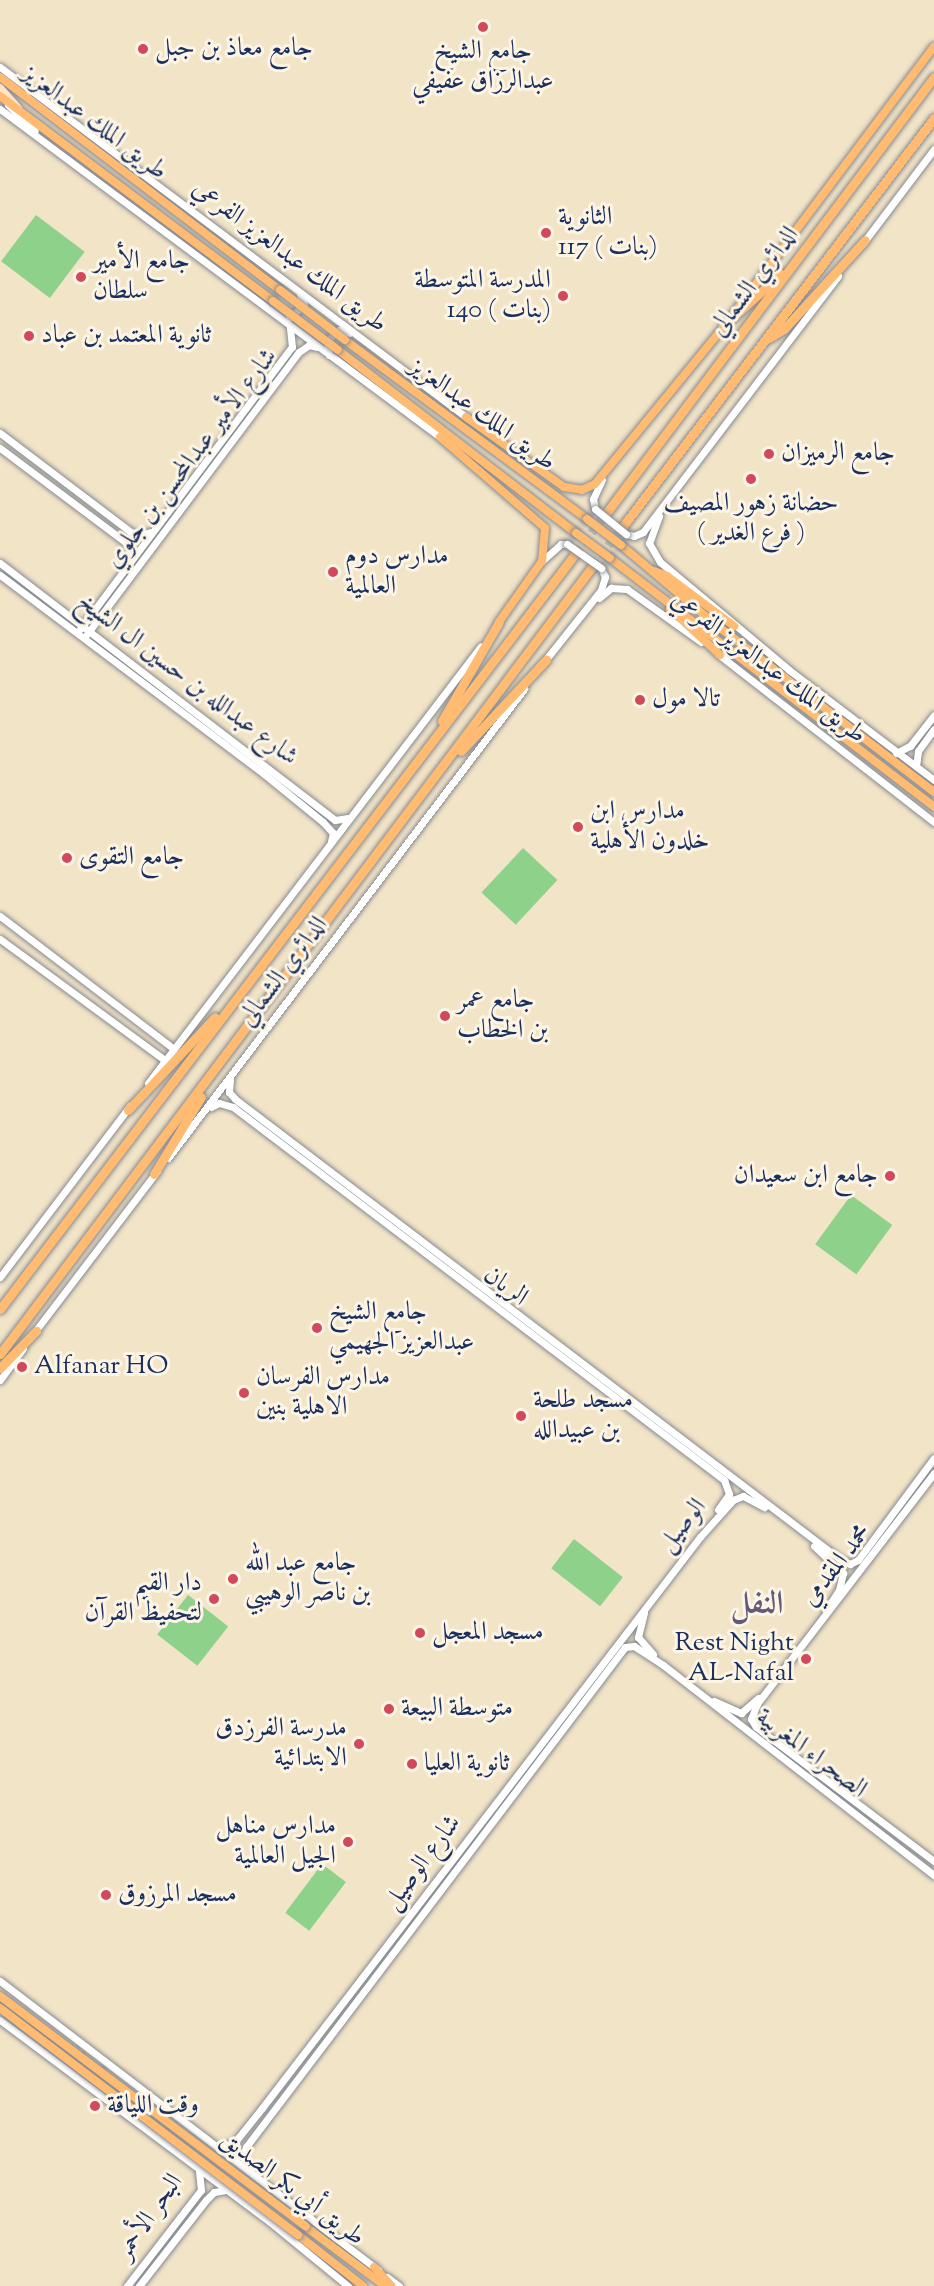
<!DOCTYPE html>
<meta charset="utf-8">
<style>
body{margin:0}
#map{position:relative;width:934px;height:2286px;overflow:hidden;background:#f2e4c7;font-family:"Sorts Mill Goudy",Amiri,serif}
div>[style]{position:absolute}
.green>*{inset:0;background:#8dd18a;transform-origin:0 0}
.tertiary-tunnel>*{height:7px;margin-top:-3.5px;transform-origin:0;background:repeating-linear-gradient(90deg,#c7c0b2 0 7px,transparent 0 10.5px)}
.motorway-tunnel>*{height:9px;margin-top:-4.5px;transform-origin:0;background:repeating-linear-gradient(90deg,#c7c0b2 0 9px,transparent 0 13.5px)}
.roads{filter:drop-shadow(0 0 2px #868a92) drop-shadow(0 0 2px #868a92)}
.tertiary>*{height:7px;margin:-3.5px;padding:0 3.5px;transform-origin:3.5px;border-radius:3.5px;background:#fff}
.secondary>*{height:8px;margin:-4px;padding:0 4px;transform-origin:4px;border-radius:4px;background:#ffe4c6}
.primary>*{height:8px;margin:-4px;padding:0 4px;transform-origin:4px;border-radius:4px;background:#febb71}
.motorway>*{height:9px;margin:-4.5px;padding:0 4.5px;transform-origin:4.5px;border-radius:4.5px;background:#febb71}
.bridges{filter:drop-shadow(0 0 2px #868a92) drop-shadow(0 0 2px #868a92)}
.tertiary-bridge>*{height:7px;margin:-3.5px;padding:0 3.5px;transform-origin:3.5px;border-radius:3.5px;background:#fff}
.primary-bridge>*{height:8px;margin:-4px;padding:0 4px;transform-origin:4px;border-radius:4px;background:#febb71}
.dots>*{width:16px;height:16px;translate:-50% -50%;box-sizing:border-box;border:3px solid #fcf5e5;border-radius:50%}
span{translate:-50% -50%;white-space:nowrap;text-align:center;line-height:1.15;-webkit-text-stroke:6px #fcf5e5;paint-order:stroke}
.poi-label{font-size:26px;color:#1b2f5e}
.left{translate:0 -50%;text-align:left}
.right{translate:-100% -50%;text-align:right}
.street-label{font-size:26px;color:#1b2f5e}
.district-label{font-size:32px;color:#615a78;font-weight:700}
</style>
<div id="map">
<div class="green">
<div style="left:36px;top:215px;width:61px;height:58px;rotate:37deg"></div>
<div style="left:523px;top:848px;width:47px;height:61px;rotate:43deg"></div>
<div style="left:851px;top:1195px;width:51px;height:61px;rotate:36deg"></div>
<div style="left:574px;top:1539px;width:62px;height:37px;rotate:38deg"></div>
<div style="left:188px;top:1595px;width:51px;height:50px;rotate:38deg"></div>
<div style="left:322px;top:1864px;width:30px;height:61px;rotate:37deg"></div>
</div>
<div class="tertiary-tunnel">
<div style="left:72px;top:2068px;width:15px;rotate:-42deg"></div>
<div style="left:83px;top:2058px;width:15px;rotate:-101deg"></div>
<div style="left:92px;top:2091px;width:16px;rotate:-90deg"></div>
<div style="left:92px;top:2075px;width:13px;rotate:-42deg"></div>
<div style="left:102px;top:2066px;width:9px;rotate:-6deg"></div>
</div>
<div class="motorway-tunnel">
<div style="left:575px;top:554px;width:53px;rotate:-52.7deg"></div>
<div style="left:592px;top:567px;width:51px;rotate:-52.9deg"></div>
</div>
<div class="roads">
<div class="tertiary">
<div style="left:0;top:67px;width:583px;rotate:36.91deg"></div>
<div style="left:8px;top:105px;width:37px;rotate:44deg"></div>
<div style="left:0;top:109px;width:549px;rotate:36.7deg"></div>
<div style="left:863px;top:243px;width:118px;rotate:-52.9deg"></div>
<div style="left:289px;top:318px;width:20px;rotate:-41deg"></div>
<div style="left:304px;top:305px;width:12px;rotate:-110deg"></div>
<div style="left:329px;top:355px;width:14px;rotate:-98deg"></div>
<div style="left:327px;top:341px;width:16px;rotate:-43deg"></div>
<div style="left:339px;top:330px;width:11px;rotate:15deg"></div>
<div style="left:0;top:433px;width:164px;rotate:37.1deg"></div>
<div style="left:131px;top:532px;width:9px;rotate:18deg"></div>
<div style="left:140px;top:535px;width:11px;rotate:-15deg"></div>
<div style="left:0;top:448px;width:156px;rotate:36.9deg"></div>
<div style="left:125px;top:542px;width:9px;rotate:58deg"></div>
<div style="left:130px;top:550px;width:11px;rotate:100deg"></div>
<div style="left:595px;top:509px;width:10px;rotate:-101deg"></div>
<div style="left:593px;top:499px;width:21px;rotate:-65deg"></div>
<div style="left:659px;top:516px;width:29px;rotate:110deg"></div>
<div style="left:649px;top:543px;width:22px;rotate:60deg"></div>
<div style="left:660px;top:562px;width:168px;rotate:39.9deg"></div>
<div style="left:789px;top:670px;width:182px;rotate:37.2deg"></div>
<div style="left:626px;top:534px;width:8px;rotate:14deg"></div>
<div style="left:634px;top:536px;width:10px;rotate:-24deg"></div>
<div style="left:643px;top:532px;width:322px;rotate:-52.7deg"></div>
<div style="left:542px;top:561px;width:25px;rotate:-42deg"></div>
<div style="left:561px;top:544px;width:6px"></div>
<div style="left:0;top:563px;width:422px;rotate:37.5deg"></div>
<div style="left:335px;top:820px;width:13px;rotate:-9deg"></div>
<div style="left:0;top:575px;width:331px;rotate:37deg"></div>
<div style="left:264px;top:774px;width:76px;rotate:39.1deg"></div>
<div style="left:323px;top:822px;width:15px;rotate:48deg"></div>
<div style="left:333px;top:833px;width:8px;rotate:104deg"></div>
<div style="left:599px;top:598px;width:16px;rotate:-40deg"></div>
<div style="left:611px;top:588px;width:16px;rotate:4deg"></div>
<div style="left:627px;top:589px;width:91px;rotate:35.6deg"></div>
<div style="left:80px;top:629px;width:353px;rotate:-53.1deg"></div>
<div style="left:292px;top:347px;width:20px;rotate:-96deg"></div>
<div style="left:87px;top:634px;width:353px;rotate:-53.1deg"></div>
<div style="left:299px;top:352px;width:12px;rotate:-35deg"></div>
<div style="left:309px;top:345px;width:8px;rotate:14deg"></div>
<div style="left:718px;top:654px;width:274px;rotate:37.9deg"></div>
<div style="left:543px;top:663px;width:93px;rotate:-51.5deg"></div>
<div style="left:601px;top:590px;width:14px;rotate:-73deg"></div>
<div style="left:605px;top:577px;width:10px;rotate:-114deg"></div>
<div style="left:896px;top:753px;width:16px;rotate:-27deg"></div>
<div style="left:910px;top:746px;width:39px;rotate:-52deg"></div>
<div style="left:916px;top:766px;width:15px;rotate:-82deg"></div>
<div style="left:918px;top:751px;width:27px;rotate:-54deg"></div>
<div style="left:0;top:916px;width:219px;rotate:37.4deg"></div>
<div style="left:0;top:939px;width:205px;rotate:36.3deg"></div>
<div style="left:230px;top:1080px;width:12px;rotate:95deg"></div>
<div style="left:229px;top:1092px;width:9px;rotate:49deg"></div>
<div style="left:235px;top:1099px;width:761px;rotate:37.26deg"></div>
<div style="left:841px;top:1560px;width:10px;rotate:24deg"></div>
<div style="left:850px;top:1564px;width:9px;rotate:-27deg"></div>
<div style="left:858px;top:1560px;width:127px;rotate:-53.3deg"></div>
<div style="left:148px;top:1083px;width:549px;rotate:-52.69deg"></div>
<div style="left:211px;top:1107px;width:9px;rotate:-27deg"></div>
<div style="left:219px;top:1103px;width:15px;rotate:16deg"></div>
<div style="left:233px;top:1107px;width:617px;rotate:37.22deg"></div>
<div style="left:724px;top:1480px;width:15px;rotate:70deg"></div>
<div style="left:729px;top:1494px;width:19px;rotate:125deg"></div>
<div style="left:168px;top:1158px;width:589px;rotate:-52.8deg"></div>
<div style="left:0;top:1277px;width:215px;rotate:-52.8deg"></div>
<div style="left:33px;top:1334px;width:205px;rotate:-52.7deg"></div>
<div style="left:0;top:1380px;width:39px;rotate:-54deg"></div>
<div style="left:934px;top:1473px;width:291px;rotate:127.5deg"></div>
<div style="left:757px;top:1704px;width:16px;rotate:112deg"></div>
<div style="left:751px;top:1719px;width:9px;rotate:58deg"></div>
<div style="left:756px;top:1727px;width:223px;rotate:37deg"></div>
<div style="left:814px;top:1546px;width:40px;rotate:43deg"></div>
<div style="left:843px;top:1573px;width:17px;rotate:103deg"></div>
<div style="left:839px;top:1590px;width:24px;rotate:123deg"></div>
<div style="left:644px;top:1613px;width:25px;rotate:104deg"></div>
<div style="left:638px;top:1637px;width:23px;rotate:49deg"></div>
<div style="left:714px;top:1701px;width:30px;rotate:24deg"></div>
<div style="left:741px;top:1713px;width:23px;rotate:-41deg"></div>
<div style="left:0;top:1981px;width:476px;rotate:37.4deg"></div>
<div style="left:0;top:2020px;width:337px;rotate:36.8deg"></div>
<div style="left:270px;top:2222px;width:101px;rotate:39.4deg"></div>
<div style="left:219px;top:2147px;width:16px;rotate:-15deg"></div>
<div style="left:234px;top:2143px;width:45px;rotate:-51.3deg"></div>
<div style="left:262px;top:2108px;width:720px;rotate:-52.51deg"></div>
<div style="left:700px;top:1537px;width:50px;rotate:-48.3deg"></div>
<div style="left:733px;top:1500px;width:11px;rotate:-22deg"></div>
<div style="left:743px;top:1496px;width:24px;rotate:28deg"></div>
<div style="left:246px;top:2167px;width:12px;rotate:-104deg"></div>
<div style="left:243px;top:2155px;width:9px;rotate:-69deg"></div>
<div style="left:246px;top:2147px;width:627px;rotate:-52.84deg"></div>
<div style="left:625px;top:1647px;width:9px;rotate:-6deg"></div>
<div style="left:634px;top:1646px;width:35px;rotate:33deg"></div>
<div style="left:663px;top:1665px;width:343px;rotate:37.8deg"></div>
<div style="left:387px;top:2277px;width:15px;rotate:37deg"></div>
<div style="left:127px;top:2286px;width:121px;rotate:-52.4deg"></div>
<div style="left:201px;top:2190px;width:20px;rotate:-96deg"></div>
<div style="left:139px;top:2286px;width:109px;rotate:-52.1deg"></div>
<div style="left:206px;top:2200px;width:11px;rotate:-45deg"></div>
<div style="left:214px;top:2192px;width:12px;rotate:-9deg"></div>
</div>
<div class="secondary">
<div style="left:0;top:88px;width:27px;rotate:48deg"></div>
</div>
<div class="primary">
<div style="left:0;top:77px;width:352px;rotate:37.3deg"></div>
<div style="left:0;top:96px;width:341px;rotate:36.9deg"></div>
<div style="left:345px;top:340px;width:301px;rotate:36.5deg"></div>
<div style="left:338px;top:350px;width:300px;rotate:37.6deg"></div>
<div style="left:466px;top:417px;width:120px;rotate:35.5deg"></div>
<div style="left:564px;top:487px;width:18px;rotate:9deg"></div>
<div style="left:582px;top:490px;width:14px;rotate:-25deg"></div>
<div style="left:595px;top:484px;width:200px;rotate:-50.7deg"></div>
<div style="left:722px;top:329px;width:353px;rotate:-53.1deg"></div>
<div style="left:440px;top:437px;width:139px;rotate:40.9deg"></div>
<div style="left:545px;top:528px;width:33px;rotate:95deg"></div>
<div style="left:542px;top:561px;width:75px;rotate:125.2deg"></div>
<div style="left:621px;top:545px;width:123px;rotate:40deg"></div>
<div style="left:715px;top:624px;width:276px;rotate:37.5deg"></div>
<div style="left:610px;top:558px;width:409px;rotate:37.5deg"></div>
<div style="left:654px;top:571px;width:14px;rotate:21deg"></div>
<div style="left:667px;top:576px;width:84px;rotate:36.7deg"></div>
<div style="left:670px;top:609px;width:68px;rotate:42.6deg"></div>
<div style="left:306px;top:2227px;width:99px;rotate:36.8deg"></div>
<div style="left:298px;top:2235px;width:83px;rotate:38.1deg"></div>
<div style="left:374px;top:2267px;width:26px;rotate:47deg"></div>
</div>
<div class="motorway">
<div style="left:723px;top:326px;width:78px;rotate:-41.9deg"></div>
<div style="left:769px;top:338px;width:17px;rotate:-31deg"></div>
<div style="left:784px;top:329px;width:120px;rotate:-47.7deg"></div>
<div style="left:607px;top:512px;width:544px;rotate:-53.07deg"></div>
<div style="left:623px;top:526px;width:513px;rotate:-52.68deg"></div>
<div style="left:442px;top:721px;width:114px;rotate:-60.1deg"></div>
<div style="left:461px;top:751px;width:125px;rotate:-47deg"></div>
<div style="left:128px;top:1110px;width:127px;rotate:-46.9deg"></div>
<div style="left:154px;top:1174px;width:90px;rotate:-58.6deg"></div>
<div style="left:0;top:1309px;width:949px;rotate:-52.71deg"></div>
<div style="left:0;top:1354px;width:985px;rotate:-53.05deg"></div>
<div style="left:0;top:1368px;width:52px;rotate:-45.8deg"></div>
</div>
</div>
<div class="bridges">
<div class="tertiary-bridge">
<div style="left:595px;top:509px;width:40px;rotate:39deg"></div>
<div style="left:567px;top:544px;width:42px;rotate:35.2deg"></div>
</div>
<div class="primary-bridge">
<div style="left:280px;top:290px;width:82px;rotate:37.6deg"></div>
<div style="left:273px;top:301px;width:81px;rotate:37deg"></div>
<div style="left:587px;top:519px;width:43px;rotate:37.4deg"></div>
<div style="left:576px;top:533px;width:42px;rotate:36.3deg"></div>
<div style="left:0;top:1996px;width:383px;rotate:37deg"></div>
<div style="left:0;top:2008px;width:375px;rotate:37.3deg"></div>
</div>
</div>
<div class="dots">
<div style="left:483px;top:27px;background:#d1495b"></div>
<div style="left:143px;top:49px;background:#d1495b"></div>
<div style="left:546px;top:233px;background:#d1495b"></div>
<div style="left:81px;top:277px;background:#d1495b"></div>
<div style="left:563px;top:296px;background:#d1495b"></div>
<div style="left:29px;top:336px;background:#d1495b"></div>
<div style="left:769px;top:454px;background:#d1495b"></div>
<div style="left:751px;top:479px;background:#d1495b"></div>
<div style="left:333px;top:572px;background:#d1495b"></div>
<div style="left:640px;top:700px;background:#d1495b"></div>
<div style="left:578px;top:827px;background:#d1495b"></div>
<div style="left:67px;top:858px;background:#d1495b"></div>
<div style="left:445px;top:1016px;background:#d1495b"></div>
<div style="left:890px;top:1176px;background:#d1495b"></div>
<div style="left:317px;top:1328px;background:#d1495b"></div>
<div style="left:22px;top:1367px;background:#d1495b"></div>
<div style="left:244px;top:1393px;background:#d1495b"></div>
<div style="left:521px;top:1416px;background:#d1495b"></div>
<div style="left:233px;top:1579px;background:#d1495b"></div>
<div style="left:214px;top:1599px;background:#d1495b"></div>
<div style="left:420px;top:1633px;background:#d1495b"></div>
<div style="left:806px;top:1659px;background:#d1495b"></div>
<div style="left:389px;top:1709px;background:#d1495b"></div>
<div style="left:359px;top:1744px;background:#d1495b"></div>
<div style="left:412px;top:1764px;background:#d1495b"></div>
<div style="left:348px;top:1842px;background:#d1495b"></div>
<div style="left:106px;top:1895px;background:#d1495b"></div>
<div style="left:95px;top:2106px;background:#d1495b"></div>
</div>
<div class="poi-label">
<span class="left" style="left:155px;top:49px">جامع معاذ بن جبل</span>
<span style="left:483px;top:67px">جامع الشيخ<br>عبدالرزاق عفيفي</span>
<span class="left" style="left:558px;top:233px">الثانوية<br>117 ( بنات)</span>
<span class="left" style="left:93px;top:277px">جامع الأمير<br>سلطان</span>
<span class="right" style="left:551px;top:296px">المدرسة المتوسطة<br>140 ( بنات)</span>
<span class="left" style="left:41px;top:336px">ثانوية المعتمد بن عباد</span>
<span class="left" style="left:781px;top:454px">جامع الرميزان</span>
<span style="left:751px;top:519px">حضانة زهور المصيف<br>( فرع الغدير )</span>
<span class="left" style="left:345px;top:572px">مدارس دوم<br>العالمية</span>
<span class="left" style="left:652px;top:700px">تالا مول</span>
<span class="left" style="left:590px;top:827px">مدارس ابن<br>خلدون الأهلية</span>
<span class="left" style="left:79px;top:858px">جامع التقوى</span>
<span class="left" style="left:457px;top:1016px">جامع عمر<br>بن الخطاب</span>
<span class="right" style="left:878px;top:1176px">جامع ابن سعيدان</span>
<span class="left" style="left:329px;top:1328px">جامع الشيخ<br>عبدالعزيز الجهيمي</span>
<span class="left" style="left:34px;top:1367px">Alfanar HO</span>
<span class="left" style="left:256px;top:1393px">مدارس الفرسان<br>الاهلية بنين</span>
<span class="left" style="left:533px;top:1416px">مسجد طلحة<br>بن عبيدالله</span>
<span class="left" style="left:245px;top:1579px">جامع عبد الله<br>بن ناصر الوهيبي</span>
<span class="right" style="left:202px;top:1599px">دار القيم<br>لتحفيظ القرآن</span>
<span class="left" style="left:432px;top:1633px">مسجد المعجل</span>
<span class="right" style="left:794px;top:1659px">Rest Night<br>AL-Nafal</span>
<span class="left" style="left:401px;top:1709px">متوسطة البيعة</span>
<span class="right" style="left:347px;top:1744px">مدرسة الفرزدق<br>الابتدائية</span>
<span class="left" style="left:424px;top:1764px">ثانوية العليا</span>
<span class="right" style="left:336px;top:1842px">مدارس مناهل<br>الجيل العالمية</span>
<span class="left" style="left:118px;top:1895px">مسجد المرزوق</span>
<span class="left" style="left:107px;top:2106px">وقت اللياقة</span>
</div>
<div class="street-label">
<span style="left:94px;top:123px;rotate:37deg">طريق الملك عبدالعزيز</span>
<span style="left:289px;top:257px;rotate:37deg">طريق الملك عبدالعزيز الفرعي</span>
<span style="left:755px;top:282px;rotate:-53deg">الدائري الشمالي</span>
<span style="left:482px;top:415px;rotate:36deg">طريق الملك عبدالعزيز</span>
<span style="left:192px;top:459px;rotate:-53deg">شارع الأمير عبدالمحسن بن جلوي</span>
<span style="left:768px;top:668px;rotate:37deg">طريق الملك عبدالعزيز الفرعي</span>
<span style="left:187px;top:680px;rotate:37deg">شارع عبدالله بن حسين ال الشيخ</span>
<span style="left:284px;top:972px;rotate:-53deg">الدائري الشمالي</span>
<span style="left:505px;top:1287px;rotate:37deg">الريان</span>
<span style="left:683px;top:1526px;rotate:-51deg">الوصيل</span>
<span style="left:837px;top:1566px;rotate:-52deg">محمد المقدمي</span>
<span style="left:811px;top:1754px;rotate:37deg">الصحراء المغربية</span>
<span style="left:423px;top:1863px;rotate:-53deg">شارع الوصيل</span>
<span style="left:292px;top:2189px;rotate:37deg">طريق أبي بكر الصديق</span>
<span style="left:150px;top:2217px;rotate:-55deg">البحر الأحمر</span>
</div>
<div class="district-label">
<span style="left:757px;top:1605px">النفل</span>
</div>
</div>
